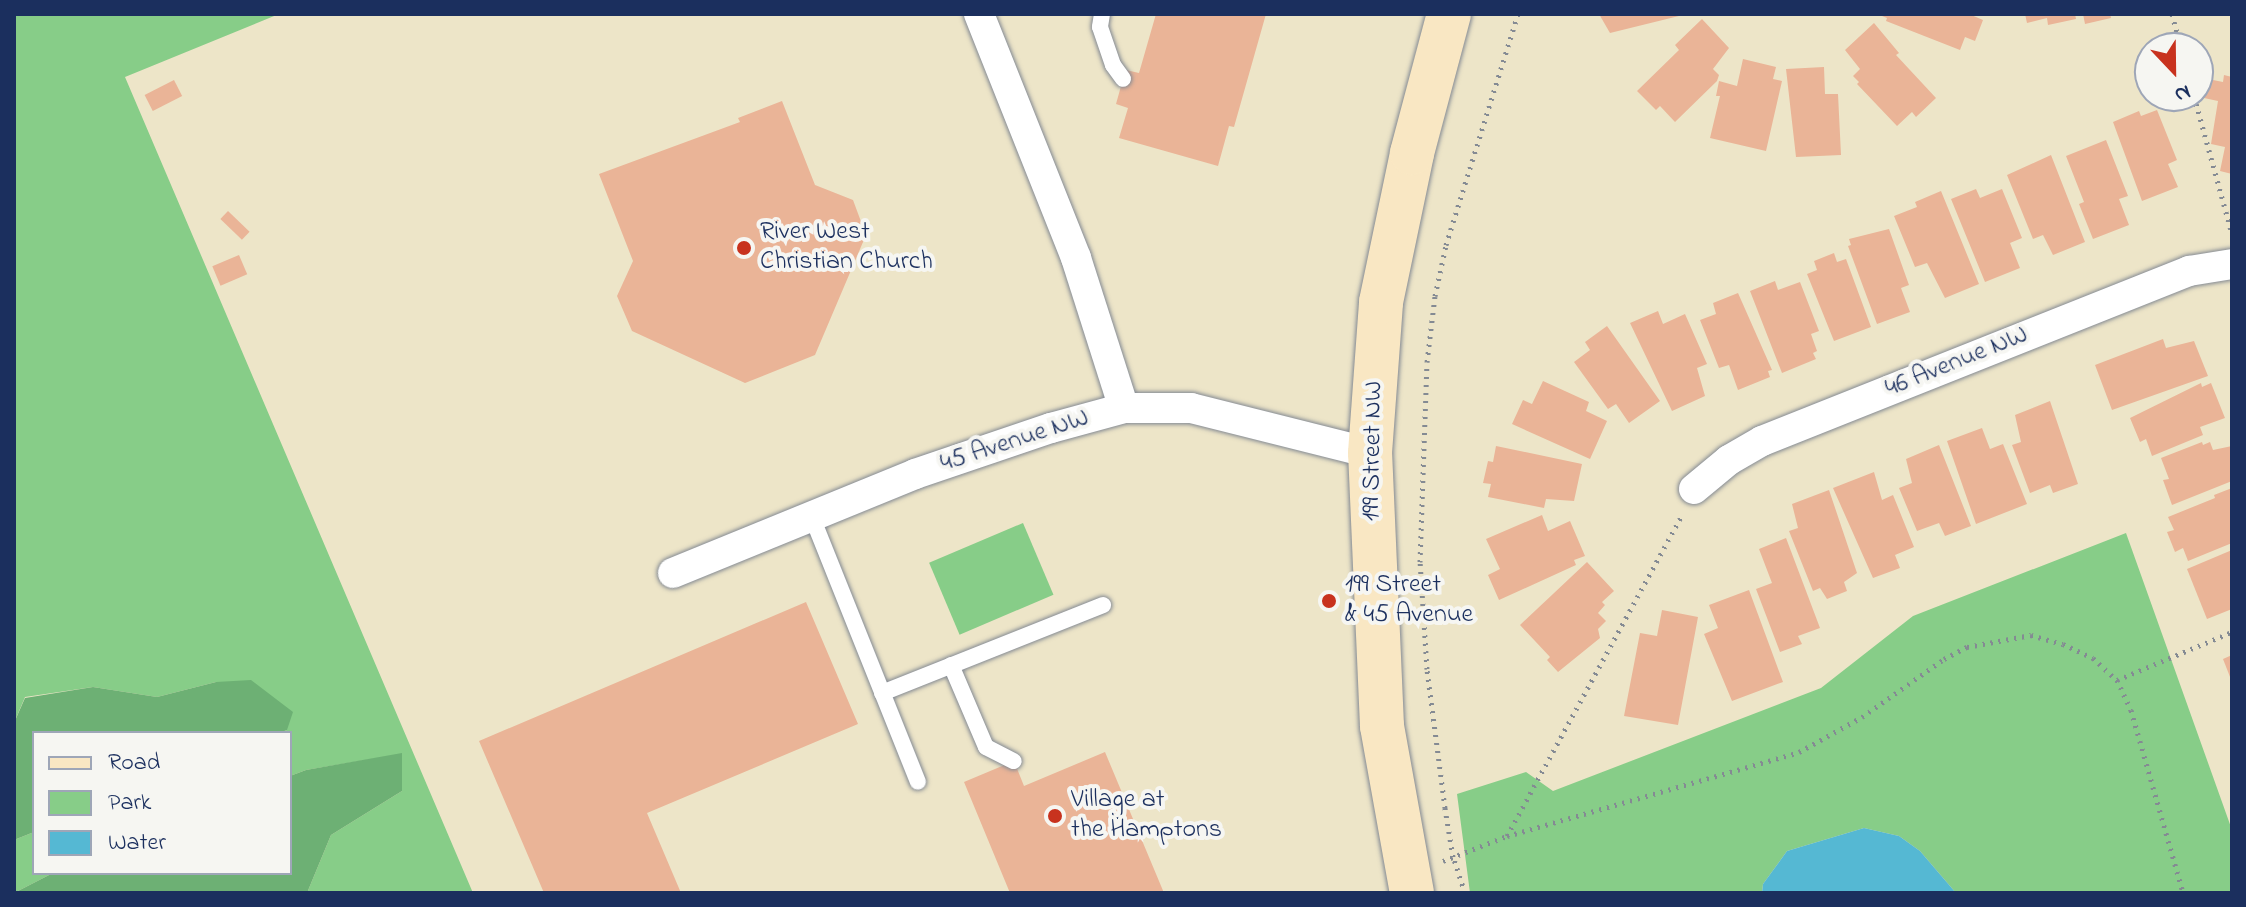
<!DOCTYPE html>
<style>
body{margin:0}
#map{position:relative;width:2246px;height:907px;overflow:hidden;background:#ede5c8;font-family:"Indie Flower",sans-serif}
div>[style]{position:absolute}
.green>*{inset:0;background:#87cd88;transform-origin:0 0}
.forest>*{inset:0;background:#6db074}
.water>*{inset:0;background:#55b8d3}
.building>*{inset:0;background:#eab497;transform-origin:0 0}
.path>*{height:5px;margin-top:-2.5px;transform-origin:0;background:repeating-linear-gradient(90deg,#848a93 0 2px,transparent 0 8px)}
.roads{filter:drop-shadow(0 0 2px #848a93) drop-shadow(0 0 2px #848a93)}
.lane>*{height:16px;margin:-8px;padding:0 8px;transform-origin:8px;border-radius:8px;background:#fff}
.street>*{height:30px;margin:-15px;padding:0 15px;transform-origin:15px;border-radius:15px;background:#fff}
.secondary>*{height:44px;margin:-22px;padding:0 22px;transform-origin:22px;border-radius:22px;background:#f9e7c3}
.dots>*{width:22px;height:22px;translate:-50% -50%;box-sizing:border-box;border:4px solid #f6f6f2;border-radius:50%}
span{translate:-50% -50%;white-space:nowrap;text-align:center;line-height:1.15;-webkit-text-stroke:8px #f6f6f2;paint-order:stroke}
.poi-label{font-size:26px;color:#1b2f5e}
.left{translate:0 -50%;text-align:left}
.street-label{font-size:26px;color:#1b2f5e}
.frame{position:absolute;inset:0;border:16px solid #1b2f5e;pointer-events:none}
.legend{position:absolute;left:32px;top:731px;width:260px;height:144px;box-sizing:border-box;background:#f6f6f2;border:2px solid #9ea6b7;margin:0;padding:10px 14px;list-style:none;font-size:24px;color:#1b2f5e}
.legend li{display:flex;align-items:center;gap:16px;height:40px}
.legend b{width:40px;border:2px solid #9ea6b7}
.north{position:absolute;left:2134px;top:32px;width:80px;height:80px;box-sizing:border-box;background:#f6f6f2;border:2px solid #9ea6b7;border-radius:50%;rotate:158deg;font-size:22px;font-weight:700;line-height:32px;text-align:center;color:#1b2f5e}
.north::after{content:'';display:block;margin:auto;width:28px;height:36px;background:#c8321e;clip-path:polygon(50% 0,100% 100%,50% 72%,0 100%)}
</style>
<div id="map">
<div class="green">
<div style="clip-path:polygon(14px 14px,279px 14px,125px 77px,473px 893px,307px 893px,331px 835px,402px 791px,402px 754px,306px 770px,290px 776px,290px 733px,279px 733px,287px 730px,216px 682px,157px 697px,93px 687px,25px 697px,14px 723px)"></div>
<div style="left:1023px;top:523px;width:78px;height:102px;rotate:67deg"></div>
<div style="clip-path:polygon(2126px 533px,2232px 830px,2232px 893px,1956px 893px,1920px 851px,1899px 836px,1864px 828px,1787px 851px,1763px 884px,1762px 893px,1470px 893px,1457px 794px,1526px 772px,1553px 791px,1821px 688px,1913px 616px)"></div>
<div style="clip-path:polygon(34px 832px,34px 873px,53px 873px,14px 893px,14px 840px)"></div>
</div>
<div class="forest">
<div style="clip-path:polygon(251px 680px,293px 712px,287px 730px,279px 733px,34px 733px,34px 832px,14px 840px,14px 723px,25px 698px,93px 687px,157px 697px,216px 682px)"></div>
<div style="clip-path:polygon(402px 753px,402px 791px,331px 835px,307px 893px,14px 893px,53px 873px,290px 873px,290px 776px,306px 770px)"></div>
</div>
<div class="water">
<div style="clip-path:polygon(1864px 828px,1899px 836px,1920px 851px,1956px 893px,1762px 893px,1763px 884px,1787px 851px)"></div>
</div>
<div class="building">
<div style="clip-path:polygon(1156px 14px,1266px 14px,1234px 127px,1229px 126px,1218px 166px,1119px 138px,1128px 108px,1116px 104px,1123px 79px,1126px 70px,1139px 73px)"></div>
<div style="clip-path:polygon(1599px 14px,1683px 14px,1683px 15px,1610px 33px)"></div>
<div style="clip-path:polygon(1877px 14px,1969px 14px,1983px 20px,1975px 41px,1965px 37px,1960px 50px,1886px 21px,1887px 18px)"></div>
<div style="clip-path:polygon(2025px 14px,2075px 14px,2076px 19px,2048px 25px,2047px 18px,2027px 23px)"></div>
<div style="clip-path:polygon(2083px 14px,2110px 14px,2111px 18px,2085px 24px)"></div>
<div style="clip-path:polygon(1702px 19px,1729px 48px,1713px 69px,1719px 75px,1717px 81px,1675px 122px,1660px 106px,1656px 110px,1637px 91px,1679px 50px,1675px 45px)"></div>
<div style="clip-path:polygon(1874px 23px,1899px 53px,1896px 55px,1936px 98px,1916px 117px,1912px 112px,1897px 126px,1857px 84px,1859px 82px,1853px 76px,1860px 69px,1845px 50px)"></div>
<div style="clip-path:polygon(1743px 59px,1776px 67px,1773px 79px,1782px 81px,1766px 151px,1710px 138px,1720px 96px,1716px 96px,1719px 81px,1737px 86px)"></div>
<div style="clip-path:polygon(1824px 67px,1825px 94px,1838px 94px,1841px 155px,1796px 157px,1786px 69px)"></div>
<div style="clip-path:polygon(2224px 75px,2232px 77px,2232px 174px,2220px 171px,2225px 147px,2211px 144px,2218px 101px,2204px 98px,2208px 79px,2223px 82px)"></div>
<div style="left:174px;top:80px;width:18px;height:33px;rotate:63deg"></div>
<div style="clip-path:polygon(782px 101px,815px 185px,853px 200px,866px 235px,815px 355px,745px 383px,632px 331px,617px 296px,633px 261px,599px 174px,740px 122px,738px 118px)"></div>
<div style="clip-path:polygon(2157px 110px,2177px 160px,2168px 164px,2178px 187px,2142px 201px,2113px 122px,2139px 111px,2141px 116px)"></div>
<div style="clip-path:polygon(2106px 140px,2128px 196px,2119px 199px,2129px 225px,2093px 239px,2079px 204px,2084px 202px,2066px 156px)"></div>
<div style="clip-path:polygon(2051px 155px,2085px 242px,2053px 255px,2043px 235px,2033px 239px,2007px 175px)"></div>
<div style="clip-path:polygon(1976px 189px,1980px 198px,2002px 189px,2022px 238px,2010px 243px,2020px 268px,1985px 282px,1951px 199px)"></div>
<div style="clip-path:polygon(1941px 191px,1979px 284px,1945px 298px,1927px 263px,1915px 267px,1894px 216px,1917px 207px,1915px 202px)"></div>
<div style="left:228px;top:211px;width:30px;height:11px;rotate:44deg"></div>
<div style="clip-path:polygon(1889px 229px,1909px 285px,1901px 288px,1910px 312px,1877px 324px,1848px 246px,1851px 245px,1849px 239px)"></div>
<div style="clip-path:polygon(1834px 253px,1837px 262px,1846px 259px,1871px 327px,1834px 341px,1807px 274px,1817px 270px,1814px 261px)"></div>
<div style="left:239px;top:255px;width:21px;height:29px;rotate:67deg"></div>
<div style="clip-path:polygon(1775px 281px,1778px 290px,1800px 282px,1819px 331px,1811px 334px,1817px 351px,1813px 353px,1816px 359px,1782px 373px,1750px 291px)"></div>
<div style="clip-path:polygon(1738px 293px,1772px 370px,1768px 371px,1770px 377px,1738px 390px,1729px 365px,1719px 368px,1700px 320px,1716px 314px,1713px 303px)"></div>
<div style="clip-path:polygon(1658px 311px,1663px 324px,1685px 314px,1707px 364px,1697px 368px,1705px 396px,1672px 411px,1630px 323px)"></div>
<div style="clip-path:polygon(1607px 326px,1660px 401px,1629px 423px,1616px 404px,1608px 409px,1574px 362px,1590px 350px,1585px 342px)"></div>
<div style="clip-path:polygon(2163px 339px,2166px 348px,2194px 341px,2208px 376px,2112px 410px,2095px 365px)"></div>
<div style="clip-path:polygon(1543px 381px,1589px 402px,1586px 411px,1607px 421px,1590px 459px,1512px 424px,1523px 400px,1532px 404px)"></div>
<div style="clip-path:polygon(2201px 383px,2202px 387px,2211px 383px,2225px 418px,2200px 427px,2203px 435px,2152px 456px,2146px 439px,2140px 442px,2130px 418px)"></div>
<div style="clip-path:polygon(2050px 401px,2078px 484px,2053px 493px,2050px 485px,2030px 493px,2012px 445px,2021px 442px,2015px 415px)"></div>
<div style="clip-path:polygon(1982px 428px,1990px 449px,2003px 444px,2027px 504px,1976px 524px,1947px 441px)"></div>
<div style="clip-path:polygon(2202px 442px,2203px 445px,2210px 442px,2213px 450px,2232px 446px,2232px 481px,2172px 505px,2163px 480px,2169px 479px,2161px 458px)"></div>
<div style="clip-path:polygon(1939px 445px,1971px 526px,1945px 536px,1939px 523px,1917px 531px,1899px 488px,1912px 483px,1906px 459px)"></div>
<div style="clip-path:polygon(1496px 446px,1582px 464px,1574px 501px,1546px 499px,1544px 508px,1488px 497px,1491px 484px,1483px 483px,1488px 461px,1493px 462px)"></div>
<div style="clip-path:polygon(1874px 472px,1882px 500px,1893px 495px,1914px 547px,1895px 555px,1900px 568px,1873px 578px,1833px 488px)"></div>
<div style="clip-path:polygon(2232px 488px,2232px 543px,2188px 561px,2183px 548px,2175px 552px,2167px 532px,2174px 530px,2168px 517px,2215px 498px,2214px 495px)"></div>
<div style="clip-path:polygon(1829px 490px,1857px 573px,1844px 582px,1847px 591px,1827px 599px,1820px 588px,1813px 591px,1789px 531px,1798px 528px,1792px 504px)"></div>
<div style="clip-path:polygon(1542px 515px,1548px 531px,1570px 521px,1585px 556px,1574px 560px,1576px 565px,1499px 600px,1488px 575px,1500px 569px,1486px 539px)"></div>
<div style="clip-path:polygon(1786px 538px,1820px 628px,1798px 636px,1802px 644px,1780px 652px,1756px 589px,1772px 583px,1759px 549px)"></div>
<div style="clip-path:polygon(2232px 550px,2232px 609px,2207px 619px,2187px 569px)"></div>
<div style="clip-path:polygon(1587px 562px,1614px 591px,1602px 602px,1605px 605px,1598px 613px,1606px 621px,1598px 629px,1600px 638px,1558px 672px,1547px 660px,1550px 657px,1520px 625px)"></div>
<div style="clip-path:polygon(1749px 590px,1783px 682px,1732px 701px,1704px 634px,1718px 628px,1709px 605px)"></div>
<div style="clip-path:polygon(806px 602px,858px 724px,647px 813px,681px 893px,544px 893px,479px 741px)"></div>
<div style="clip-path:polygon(1662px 610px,1698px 617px,1678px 725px,1624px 716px,1640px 633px,1657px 636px)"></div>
<div style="clip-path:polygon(2232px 655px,2232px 682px,2223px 659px)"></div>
<div style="clip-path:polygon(1105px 752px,1164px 893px,1010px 893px,964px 782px,1014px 761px,1024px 786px)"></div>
</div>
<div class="path">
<div style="left:2172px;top:14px;width:35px;rotate:75deg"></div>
<div style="left:2194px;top:96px;width:143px;rotate:74.6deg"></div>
<div style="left:2117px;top:680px;width:125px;rotate:-22.7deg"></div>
<div style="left:1507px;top:836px;width:304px;rotate:-16deg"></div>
<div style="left:1799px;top:752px;width:72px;rotate:-29.1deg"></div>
<div style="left:1862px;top:717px;width:100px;rotate:-35.3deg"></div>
<div style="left:1944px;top:659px;width:26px;rotate:-28deg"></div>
<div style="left:1967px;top:647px;width:65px;rotate:-10.6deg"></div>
<div style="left:2031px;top:635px;width:33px;rotate:16deg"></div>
<div style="left:2063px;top:644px;width:33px;rotate:25deg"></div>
<div style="left:2093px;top:658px;width:33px;rotate:43deg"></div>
<div style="left:2117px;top:680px;width:33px;rotate:65deg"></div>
<div style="left:2131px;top:710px;width:190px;rotate:74.1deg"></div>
<div style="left:1443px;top:861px;width:69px;rotate:-21.3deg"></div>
<div style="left:1507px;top:836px;width:366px;rotate:-61.4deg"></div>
<div style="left:1465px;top:893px;width:38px;rotate:-108deg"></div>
<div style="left:1453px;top:857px;width:50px;rotate:-99.3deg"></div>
<div style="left:1445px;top:808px;width:140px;rotate:-97.4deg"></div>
<div style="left:1427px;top:669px;width:107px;rotate:-93.7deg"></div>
<div style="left:1420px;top:562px;width:200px;rotate:-88deg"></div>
<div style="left:1427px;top:362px;width:66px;rotate:-83.1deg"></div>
<div style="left:1435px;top:296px;width:52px;rotate:-77.8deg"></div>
<div style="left:1446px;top:245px;width:242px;rotate:-72.7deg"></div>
</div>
<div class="roads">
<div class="lane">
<div style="left:1102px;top:14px;width:13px;rotate:99deg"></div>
<div style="left:1100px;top:27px;width:40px;rotate:71.1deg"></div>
<div style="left:1113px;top:65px;width:17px;rotate:54deg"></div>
<div style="left:812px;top:517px;width:285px;rotate:68.2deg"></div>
<div style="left:951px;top:665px;width:89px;rotate:66.9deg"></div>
<div style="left:986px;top:747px;width:31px;rotate:27deg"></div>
<div style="left:882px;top:693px;width:238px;rotate:-21.7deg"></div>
</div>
<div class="street">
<div style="left:979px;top:14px;width:263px;rotate:68.3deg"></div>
<div style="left:1076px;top:258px;width:157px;rotate:72.3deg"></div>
<div style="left:1694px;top:489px;width:45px;rotate:-39.6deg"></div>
<div style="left:1729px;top:460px;width:38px;rotate:-30deg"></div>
<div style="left:1762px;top:441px;width:460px;rotate:-21.7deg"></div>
<div style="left:2189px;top:271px;width:44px;rotate:-9.2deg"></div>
<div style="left:673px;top:573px;width:261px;rotate:-22.2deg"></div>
<div style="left:915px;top:474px;width:144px;rotate:-18.7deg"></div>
<div style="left:1051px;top:428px;width:76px;rotate:-15.3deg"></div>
<div style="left:1124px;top:408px;width:67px"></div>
<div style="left:1191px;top:408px;width:185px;rotate:14.1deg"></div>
</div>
<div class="secondary">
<div style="left:1412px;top:893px;width:170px;rotate:-100.2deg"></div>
<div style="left:1382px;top:726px;width:273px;rotate:-92.5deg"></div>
<div style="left:1370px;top:453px;width:151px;rotate:-85.8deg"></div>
<div style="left:1381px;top:302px;width:152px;rotate:-78.2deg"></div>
<div style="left:1412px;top:153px;width:144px;rotate:-75.1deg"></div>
</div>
</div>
<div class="dots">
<div style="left:744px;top:248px;background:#c8321e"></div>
<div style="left:1329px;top:601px;background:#c8321e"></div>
<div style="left:1055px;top:816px;background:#c8321e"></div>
</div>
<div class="poi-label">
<span class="left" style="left:760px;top:248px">River West<br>Christian Church</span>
<span class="left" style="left:1345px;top:601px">199 Street<br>&amp; 45 Avenue</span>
<span class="left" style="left:1071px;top:816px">Village at<br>the Hamptons</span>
</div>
<div class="street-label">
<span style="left:1957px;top:363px;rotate:-22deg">46 Avenue NW</span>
<span style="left:1015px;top:442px;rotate:-18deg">45 Avenue NW</span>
<span style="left:1374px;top:451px;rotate:-89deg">199 Street NW</span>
</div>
<div class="frame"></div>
<ul class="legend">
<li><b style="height:10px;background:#f9e7c3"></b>Road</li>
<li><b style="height:22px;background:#87cd88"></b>Park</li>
<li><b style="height:22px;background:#55b8d3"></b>Water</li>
</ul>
<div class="north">N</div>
</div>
